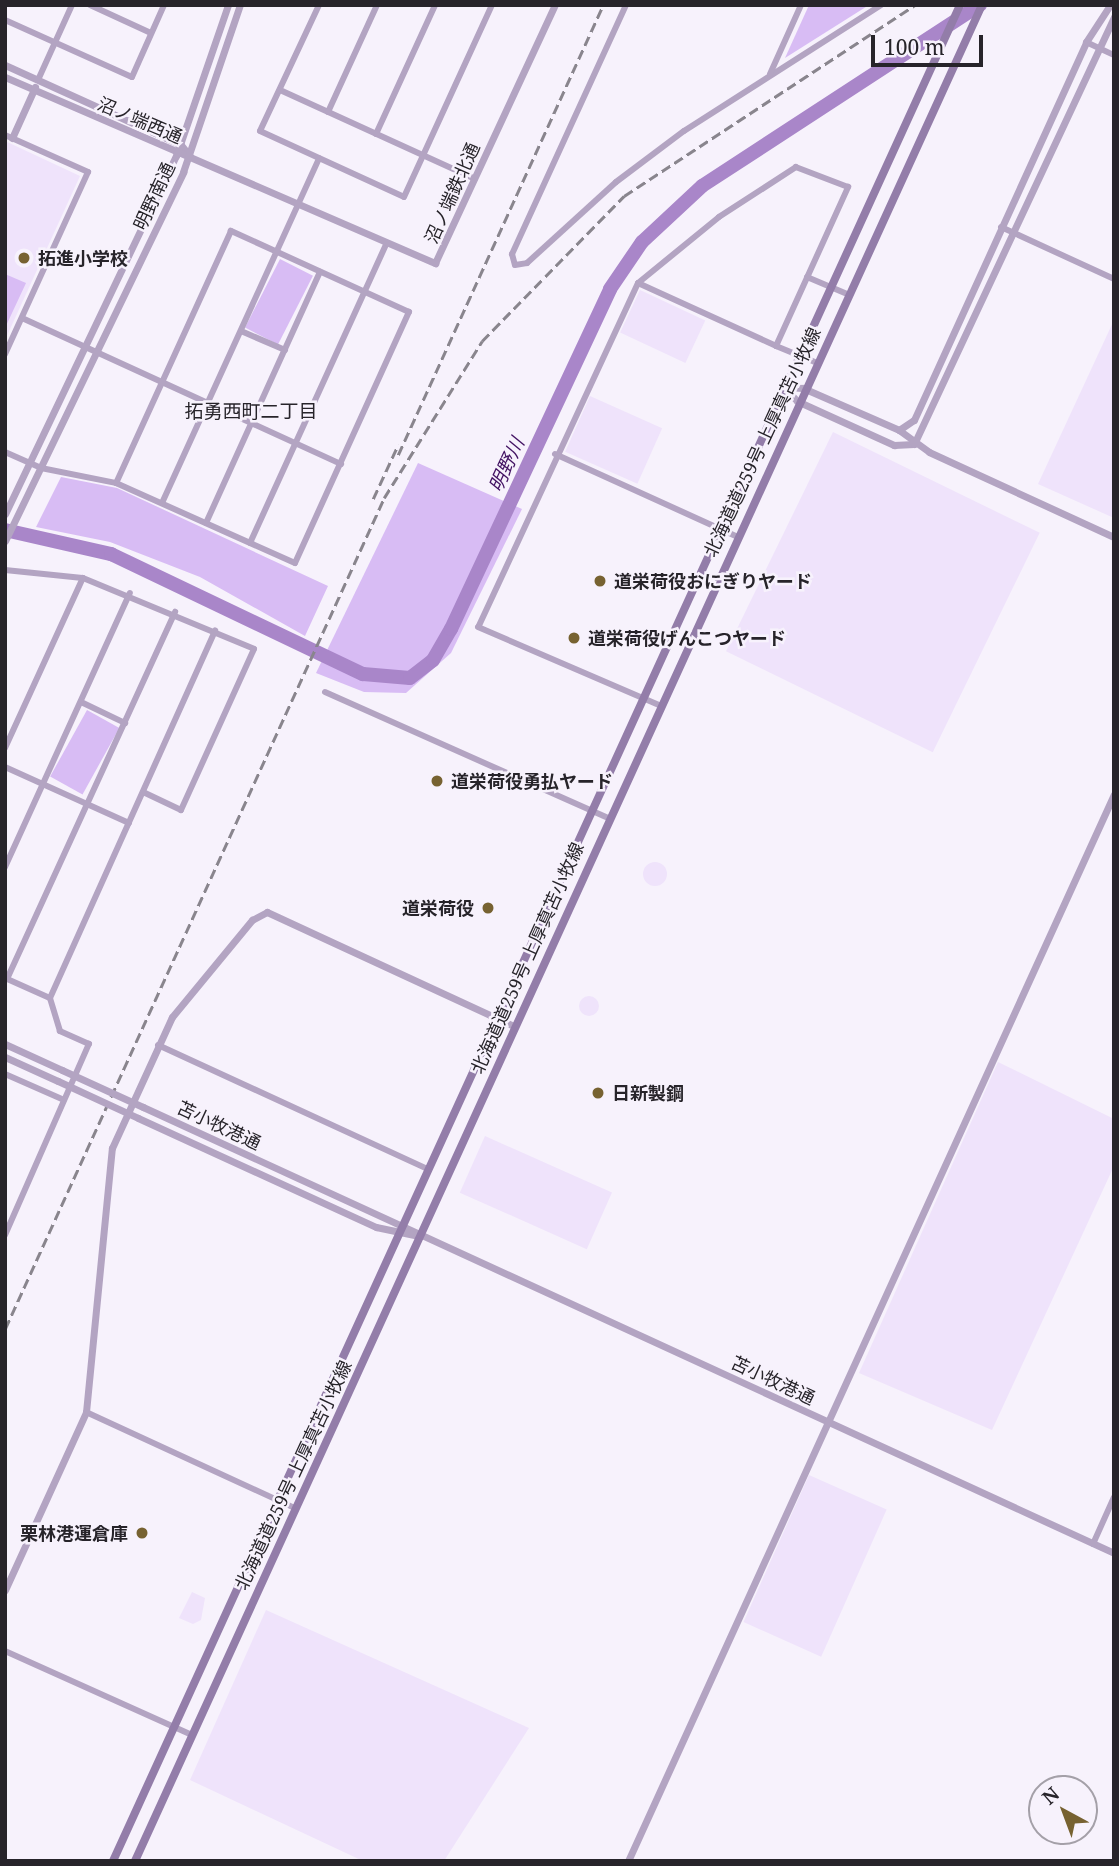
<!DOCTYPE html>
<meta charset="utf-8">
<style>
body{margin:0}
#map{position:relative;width:1119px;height:1866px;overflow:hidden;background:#f7f2fc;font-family:"Noto Serif","Noto Sans JP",serif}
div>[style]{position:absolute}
.built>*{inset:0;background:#efe3fb;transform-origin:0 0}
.round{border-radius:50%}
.green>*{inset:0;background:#d8bcf4;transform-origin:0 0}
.river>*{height:14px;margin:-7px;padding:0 7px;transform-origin:7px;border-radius:7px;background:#a986c9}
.minor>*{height:6px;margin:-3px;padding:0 3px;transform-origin:3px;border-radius:3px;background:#b3a4c2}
.tertiary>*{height:7px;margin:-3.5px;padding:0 3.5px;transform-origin:3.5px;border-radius:3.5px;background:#b3a4c2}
.secondary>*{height:8px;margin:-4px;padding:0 4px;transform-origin:4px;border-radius:4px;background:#937da9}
.rail>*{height:2.5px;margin-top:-1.25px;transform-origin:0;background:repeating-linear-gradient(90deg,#89858d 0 10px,transparent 0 15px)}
.tertiary-bridge>*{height:7px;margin:-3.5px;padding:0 3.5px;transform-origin:3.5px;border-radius:3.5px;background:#b3a4c2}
.dots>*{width:19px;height:19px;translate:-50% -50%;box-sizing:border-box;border:4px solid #f7f2fc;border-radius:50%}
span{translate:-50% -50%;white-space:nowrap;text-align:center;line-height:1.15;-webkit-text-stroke:5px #f7f2fc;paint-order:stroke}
.street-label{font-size:18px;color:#27242a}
.poi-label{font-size:18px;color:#27242a;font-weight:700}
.left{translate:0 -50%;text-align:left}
.right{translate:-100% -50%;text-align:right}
.neighbourhood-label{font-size:19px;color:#27242a}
.water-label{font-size:19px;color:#421262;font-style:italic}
.frame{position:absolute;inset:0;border:7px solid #27242a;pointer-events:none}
.north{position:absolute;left:1028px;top:1775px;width:70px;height:70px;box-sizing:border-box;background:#f7f2fc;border:2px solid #a4a0a8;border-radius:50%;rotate:319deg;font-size:19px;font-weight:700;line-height:28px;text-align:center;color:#27242a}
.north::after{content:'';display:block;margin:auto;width:24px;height:32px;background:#776231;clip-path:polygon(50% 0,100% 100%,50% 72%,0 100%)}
.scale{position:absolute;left:871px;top:35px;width:112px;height:32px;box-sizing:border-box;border:4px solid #27242a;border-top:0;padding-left:9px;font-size:21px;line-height:24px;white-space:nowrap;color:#27242a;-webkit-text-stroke:5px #f7f2fc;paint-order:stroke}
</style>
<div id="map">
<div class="built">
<div style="clip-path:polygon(5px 141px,80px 176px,5px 340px)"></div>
<div style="left:640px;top:290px;width:72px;height:47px;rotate:25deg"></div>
<div style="clip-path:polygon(1114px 320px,1114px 518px,1038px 484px)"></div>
<div style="left:590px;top:396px;width:79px;height:61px;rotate:24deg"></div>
<div style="left:833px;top:432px;width:230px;height:244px;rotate:26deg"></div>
<div class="round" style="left:643px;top:862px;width:24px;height:24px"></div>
<div class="round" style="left:579px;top:996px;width:20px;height:20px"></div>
<div style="clip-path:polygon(998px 1062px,1114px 1119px,1114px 1166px,992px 1430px,859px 1373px)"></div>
<div style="left:485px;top:1136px;width:139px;height:62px;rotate:24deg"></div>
<div style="left:809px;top:1475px;width:85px;height:161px;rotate:24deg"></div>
<div style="clip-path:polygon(192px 1592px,205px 1598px,201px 1620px,193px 1624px,179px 1618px)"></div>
<div style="clip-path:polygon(266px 1610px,529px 1728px,444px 1861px,363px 1861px,190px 1780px)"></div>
</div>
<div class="green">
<div style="clip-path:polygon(809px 5px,869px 5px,785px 58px)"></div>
<div style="left:280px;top:259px;width:37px;height:77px;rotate:27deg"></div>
<div style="clip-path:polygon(5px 274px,26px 283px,5px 328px)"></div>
<div style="clip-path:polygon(418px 463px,522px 509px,451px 653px,406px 693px,364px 692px,316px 673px)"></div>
<div style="clip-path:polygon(61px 477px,117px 488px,328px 586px,305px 636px,200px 577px,110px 542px,36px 527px)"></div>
<div style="left:87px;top:710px;width:37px;height:76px;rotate:29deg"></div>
</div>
<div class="river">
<div style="left:5px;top:530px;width:109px;rotate:12.8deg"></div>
<div style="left:111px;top:554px;width:279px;rotate:25.5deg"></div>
<div style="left:363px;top:674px;width:47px;rotate:4.9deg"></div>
<div style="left:410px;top:678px;width:29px;rotate:-38deg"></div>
<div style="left:433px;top:660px;width:36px;rotate:-60deg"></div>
<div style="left:451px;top:629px;width:375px;rotate:-64.9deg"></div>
<div style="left:610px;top:289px;width:57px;rotate:-55.8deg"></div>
<div style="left:642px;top:242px;width:82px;rotate:-43deg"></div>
<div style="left:702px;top:186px;width:332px;rotate:-33.1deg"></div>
</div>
<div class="minor">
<div style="left:90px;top:5px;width:67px;rotate:24.7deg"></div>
<div style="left:319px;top:5px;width:139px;rotate:115.1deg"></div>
<div style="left:260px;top:131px;width:158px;rotate:24.6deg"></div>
<div style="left:404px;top:197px;width:211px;rotate:-65.4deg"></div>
<div style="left:626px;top:5px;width:274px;rotate:114.6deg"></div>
<div style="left:512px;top:254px;width:11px;rotate:75deg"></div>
<div style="left:515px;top:265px;width:12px;rotate:-9deg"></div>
<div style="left:527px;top:263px;width:120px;rotate:-42.3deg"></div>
<div style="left:616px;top:182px;width:85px;rotate:-36.9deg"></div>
<div style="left:684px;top:131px;width:234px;rotate:-32.6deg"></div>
<div style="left:5px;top:20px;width:139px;rotate:24.2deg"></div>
<div style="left:132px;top:77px;width:79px;rotate:-66deg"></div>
<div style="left:1086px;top:42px;width:31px;rotate:25deg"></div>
<div style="left:770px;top:74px;width:76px;rotate:-65.8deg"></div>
<div style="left:38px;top:80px;width:82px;rotate:-65.6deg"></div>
<div style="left:280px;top:90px;width:214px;rotate:24.5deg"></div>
<div style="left:328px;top:112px;width:118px;rotate:-65.4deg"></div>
<div style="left:376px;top:134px;width:142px;rotate:-65.4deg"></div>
<div style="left:5px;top:135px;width:91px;rotate:24deg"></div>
<div style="left:88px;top:172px;width:200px;rotate:114.5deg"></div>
<div style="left:1001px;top:227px;width:124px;rotate:24.7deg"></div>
<div style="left:807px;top:277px;width:43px;rotate:23deg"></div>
<div style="left:638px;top:283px;width:152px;rotate:24.5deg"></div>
<div style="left:776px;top:346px;width:175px;rotate:-65.6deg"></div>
<div style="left:848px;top:187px;width:56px;rotate:-159deg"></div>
<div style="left:796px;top:167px;width:92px;rotate:147deg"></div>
<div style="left:719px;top:217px;width:104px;rotate:140.8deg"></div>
<div style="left:638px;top:283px;width:379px;rotate:114.9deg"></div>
<div style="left:478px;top:627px;width:197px;rotate:23.3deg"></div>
<div style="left:22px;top:318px;width:351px;rotate:24.6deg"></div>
<div style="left:241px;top:331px;width:48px;rotate:23.4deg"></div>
<div style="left:776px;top:346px;width:42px;rotate:22.3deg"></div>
<div style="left:5px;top:452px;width:39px;rotate:24deg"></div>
<div style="left:41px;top:468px;width:76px;rotate:11.3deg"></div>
<div style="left:116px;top:483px;width:196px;rotate:24.1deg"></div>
<div style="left:295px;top:563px;width:276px;rotate:-65.6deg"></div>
<div style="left:409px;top:312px;width:196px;rotate:-155.5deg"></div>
<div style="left:231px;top:231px;width:277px;rotate:114.5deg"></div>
<div style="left:555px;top:454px;width:199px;rotate:24.4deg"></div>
<div style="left:162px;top:503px;width:379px;rotate:-65.5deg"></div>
<div style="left:206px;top:523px;width:276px;rotate:-65.6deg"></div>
<div style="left:250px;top:543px;width:328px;rotate:-65.5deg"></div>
<div style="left:5px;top:570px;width:78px;rotate:5.9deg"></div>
<div style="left:83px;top:578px;width:185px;rotate:22.5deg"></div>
<div style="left:254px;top:649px;width:177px;rotate:114.4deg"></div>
<div style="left:181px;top:810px;width:42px;rotate:-154.7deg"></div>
<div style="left:325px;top:692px;width:310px;rotate:24deg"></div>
<div style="left:81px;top:702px;width:49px;rotate:25.5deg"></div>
<div style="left:5px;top:748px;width:187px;rotate:-65.4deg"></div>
<div style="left:5px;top:767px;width:136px;rotate:24.3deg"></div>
<div style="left:5px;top:867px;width:301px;rotate:-65.5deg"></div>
<div style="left:5px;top:978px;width:49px;rotate:24deg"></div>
<div style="left:7px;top:979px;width:404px;rotate:-65.4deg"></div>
<div style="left:158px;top:1045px;width:297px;rotate:24.7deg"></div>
<div style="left:5px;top:1074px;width:64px;rotate:23.8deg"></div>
<div style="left:5px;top:1235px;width:209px;rotate:-66.3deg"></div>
<div style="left:89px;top:1044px;width:32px;rotate:-156deg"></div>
<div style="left:60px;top:1031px;width:34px;rotate:-107deg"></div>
<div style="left:50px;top:998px;width:403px;rotate:-65.8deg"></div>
<div style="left:86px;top:1412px;width:230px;rotate:24.7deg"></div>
<div style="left:1093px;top:1544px;width:51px;rotate:-65.9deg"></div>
<div style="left:5px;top:1651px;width:205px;rotate:24.2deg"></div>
</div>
<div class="tertiary">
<div style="left:5px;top:65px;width:193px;rotate:24.4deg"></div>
<div style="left:181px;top:145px;width:14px;rotate:51deg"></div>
<div style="left:5px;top:77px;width:469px;rotate:23.4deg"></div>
<div style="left:435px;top:263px;width:285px;rotate:-65.1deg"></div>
<div style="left:12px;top:138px;width:56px;rotate:-65.7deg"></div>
<div style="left:784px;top:387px;width:19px;rotate:47deg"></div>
<div style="left:797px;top:401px;width:107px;rotate:24.4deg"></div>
<div style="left:894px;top:445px;width:20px;rotate:-3deg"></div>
<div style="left:914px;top:444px;width:472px;rotate:-64.9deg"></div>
<div style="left:784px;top:387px;width:19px;rotate:3deg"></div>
<div style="left:803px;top:388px;width:105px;rotate:23.6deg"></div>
<div style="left:899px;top:430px;width:37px;rotate:36deg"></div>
<div style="left:929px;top:452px;width:204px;rotate:24.7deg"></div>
<div style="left:899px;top:430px;width:18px;rotate:-34deg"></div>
<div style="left:914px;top:420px;width:415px;rotate:-65.5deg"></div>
<div style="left:1086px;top:42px;width:44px;rotate:-57deg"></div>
<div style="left:5px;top:514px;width:397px;rotate:-64.5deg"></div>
<div style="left:176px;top:156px;width:160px;rotate:-71deg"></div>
<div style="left:5px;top:541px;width:410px;rotate:-64.2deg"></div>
<div style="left:183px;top:172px;width:176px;rotate:-71.2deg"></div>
<div style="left:5px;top:1044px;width:63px;rotate:24.5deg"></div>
<div style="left:5px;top:1057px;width:58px;rotate:24.4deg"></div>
<div style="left:143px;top:1107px;width:1069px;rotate:24.67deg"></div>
<div style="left:138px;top:1118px;width:262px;rotate:24.6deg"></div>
<div style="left:376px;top:1227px;width:44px;rotate:11.8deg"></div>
<div style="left:5px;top:1590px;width:196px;rotate:-65.5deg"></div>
<div style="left:86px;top:1412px;width:265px;rotate:-84.4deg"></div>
<div style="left:112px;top:1148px;width:144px;rotate:-65.4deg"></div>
<div style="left:172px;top:1017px;width:126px;rotate:-50.5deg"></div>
<div style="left:252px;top:920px;width:17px;rotate:-28deg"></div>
<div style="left:267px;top:912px;width:272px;rotate:24.8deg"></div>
<div style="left:628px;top:1861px;width:1172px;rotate:-65.51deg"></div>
</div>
<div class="secondary">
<div style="left:113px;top:1861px;width:2040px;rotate:-65.47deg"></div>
<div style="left:135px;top:1861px;width:2040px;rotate:-65.47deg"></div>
</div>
<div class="rail">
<div style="left:398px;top:455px;width:494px;rotate:-65.5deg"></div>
<div style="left:373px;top:499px;width:60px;rotate:-65.2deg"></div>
<div style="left:5px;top:1329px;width:913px;rotate:-65.48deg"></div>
<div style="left:384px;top:498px;width:185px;rotate:-58deg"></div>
<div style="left:482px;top:341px;width:203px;rotate:-45.6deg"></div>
<div style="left:624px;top:196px;width:348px;rotate:-33.3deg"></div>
</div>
<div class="tertiary-bridge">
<div style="left:62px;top:1070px;width:89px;rotate:24.6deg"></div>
<div style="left:58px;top:1081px;width:88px;rotate:24.8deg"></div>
</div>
<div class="dots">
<div style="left:24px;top:258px;background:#776231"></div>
<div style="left:600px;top:581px;background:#776231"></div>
<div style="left:574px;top:638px;background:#776231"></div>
<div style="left:437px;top:781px;background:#776231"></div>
<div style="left:488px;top:908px;background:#776231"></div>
<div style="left:598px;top:1093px;background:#776231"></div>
<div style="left:142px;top:1533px;background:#776231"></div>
</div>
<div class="street-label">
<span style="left:140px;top:120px;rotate:23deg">沼ノ端西通</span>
<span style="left:452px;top:193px;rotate:-66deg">沼ノ端鉄北通</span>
<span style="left:154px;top:196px;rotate:-65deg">明野南通</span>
<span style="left:762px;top:442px;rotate:-65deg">北海道道259号 上厚真苫小牧線</span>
<span style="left:527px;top:958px;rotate:-66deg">北海道道259号 上厚真苫小牧線</span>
<span style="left:219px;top:1125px;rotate:25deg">苫小牧港通</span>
<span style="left:773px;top:1380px;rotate:25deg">苫小牧港通</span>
<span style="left:293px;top:1475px;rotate:-65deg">北海道道259号 上厚真苫小牧線</span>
</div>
<div class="poi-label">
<span class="left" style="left:38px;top:258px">拓進小学校</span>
<span class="left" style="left:614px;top:581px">道栄荷役おにぎりヤード</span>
<span class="left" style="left:588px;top:638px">道栄荷役げんこつヤード</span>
<span class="left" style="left:451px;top:781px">道栄荷役勇払ヤード</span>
<span class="right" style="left:474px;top:908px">道栄荷役</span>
<span class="left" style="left:612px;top:1093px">日新製鋼</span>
<span class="right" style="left:128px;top:1533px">栗林港運倉庫</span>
</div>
<div class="neighbourhood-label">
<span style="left:251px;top:412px">拓勇西町二丁目</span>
</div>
<div class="water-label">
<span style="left:507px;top:465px;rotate:-65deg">明野川</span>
</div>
<div class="frame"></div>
<div class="north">N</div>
<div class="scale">100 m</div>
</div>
